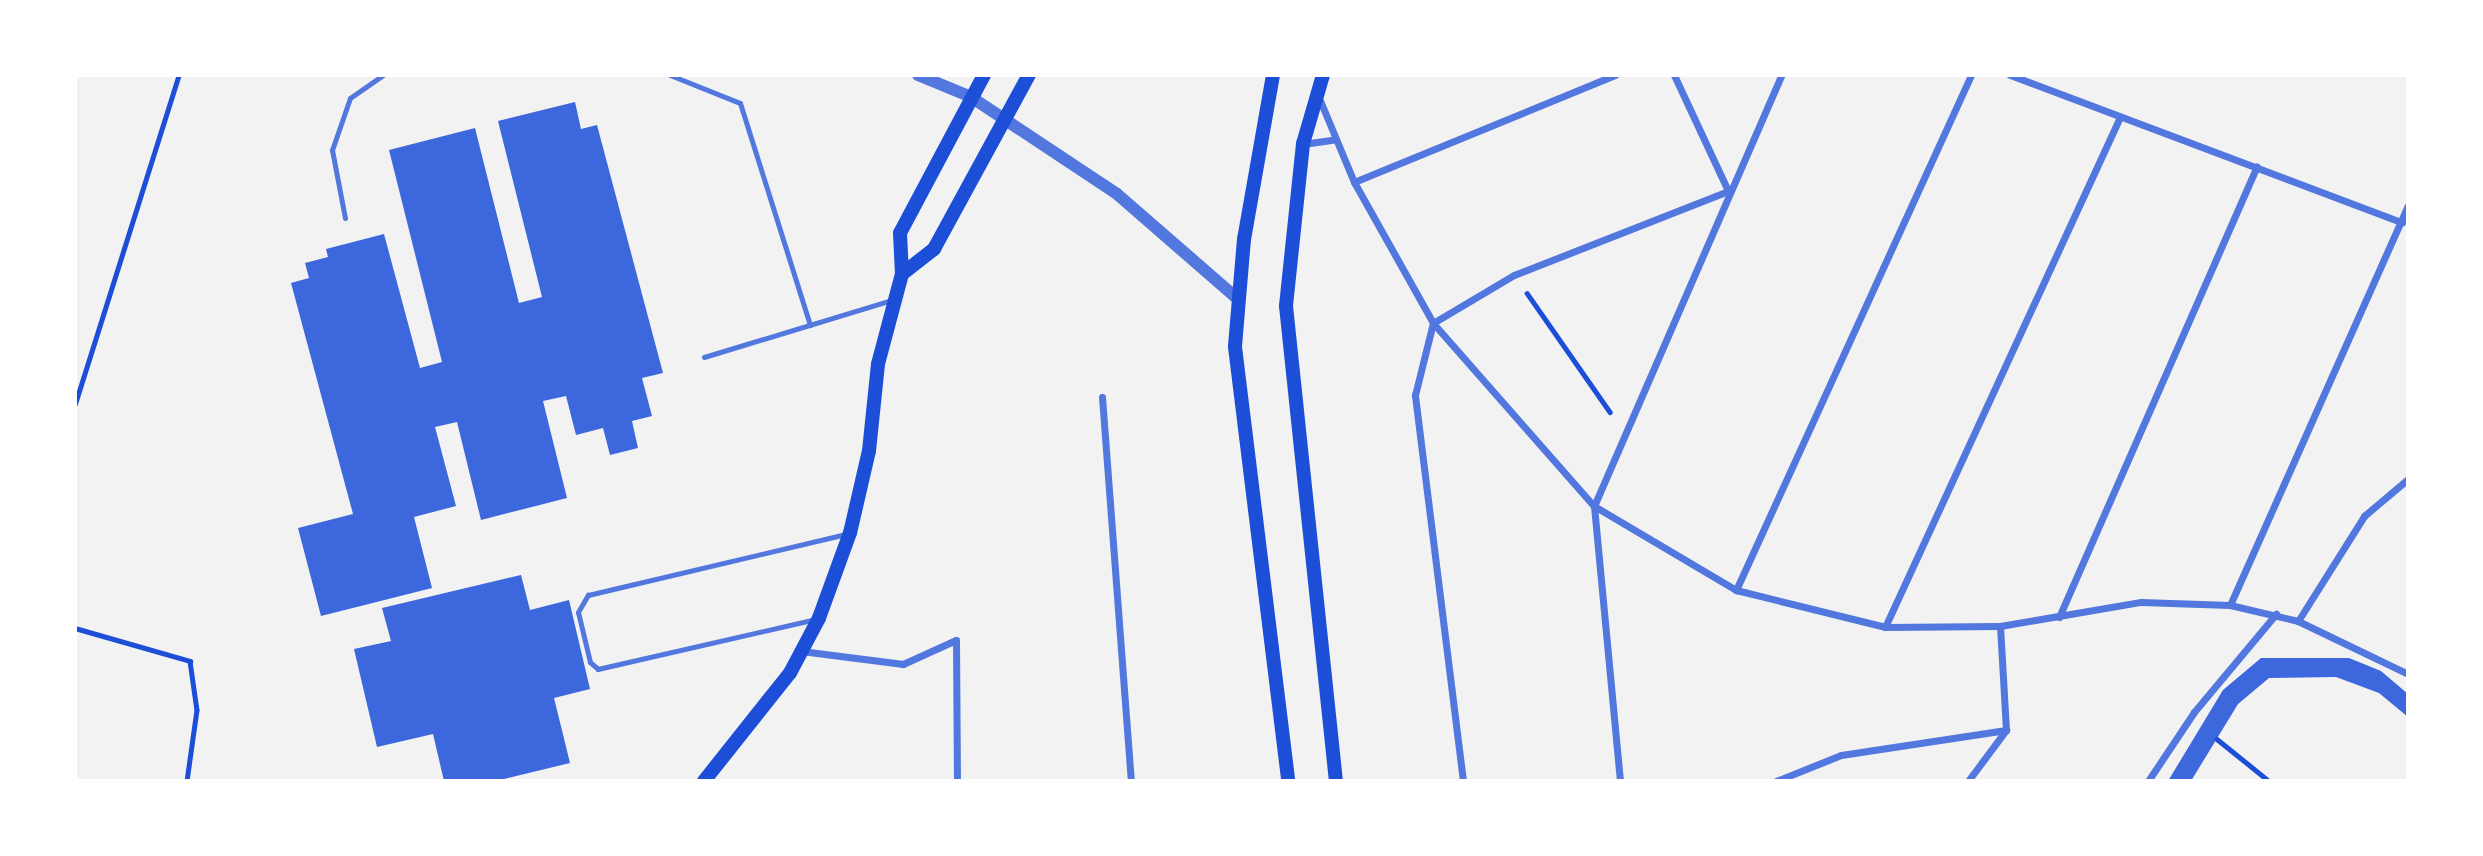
<!DOCTYPE html>
<style>
body{margin:0}
#map{position:relative;width:2483px;height:856px;overflow:hidden;background:#f2f2f2;font-family:"Sofia Sans Condensed",sans-serif}
div>[style]{position:absolute}
.building>*{inset:0;background:#3d67dc}
.path>*{height:4.5px;margin:-2.25px;padding:0 2.25px;transform-origin:2.25px;border-radius:2.25px;background:#1d4ed8}
.service>*{height:5px;margin:-2.5px;padding:0 2.5px;transform-origin:2.5px;border-radius:2.5px;background:#5277de}
.minor>*{height:7px;margin:-3.5px;padding:0 3.5px;transform-origin:3.5px;border-radius:3.5px;background:#5277de}
.tertiary>*{height:12px;margin:-6px;padding:0 6px;transform-origin:6px;border-radius:6px;background:#5277de}
.secondary>*{height:14px;margin:-7px;padding:0 7px;transform-origin:7px;border-radius:7px;background:#1d4ed8}
span{translate:-50% -50%;white-space:nowrap;text-align:center;line-height:1.15;-webkit-text-stroke:7px #fff;paint-order:stroke}
.frame{position:absolute;inset:0;border:77px solid #fff;pointer-events:none}
</style>
<div id="map">
<div class="building">
<div style="clip-path:polygon(575px 102px,581px 129px,597px 125px,663px 373px,642px 378px,652px 416px,632px 421px,638px 448px,610px 455px,603px 428px,576px 435px,566px 396px,543px 401px,567px 498px,481px 520px,457px 422px,435px 427px,456px 506px,414px 517px,432px 588px,321px 616px,298px 528px,353px 514px,291px 283px,309px 278px,305px 263px,328px 257px,326px 249px,384px 234px,420px 368px,442px 362px,389px 150px,475px 128px,519px 303px,542px 297px,498px 121px)"></div>
<div style="clip-path:polygon(521px 575px,530px 610px,569px 600px,590px 689px,554px 698px,570px 763px,496px 781px,444px 781px,433px 734px,377px 747px,354px 649px,391px 641px,382px 608px)"></div>
<div style="clip-path:polygon(2261px 658px,2349px 658px,2381px 671px,2408px 694px,2408px 717px,2379px 693px,2336px 677px,2269px 678px,2238px 704px,2191px 781px,2168px 781px,2223px 690px)"></div>
</div>
<div class="path">
<div style="left:1527px;top:293px;width:145px;rotate:55.1deg"></div>
<div style="left:75px;top:404px;width:345px;rotate:-72.5deg"></div>
<div style="left:75px;top:628px;width:120px;rotate:16deg"></div>
<div style="left:190px;top:661px;width:49px;rotate:81.9deg"></div>
<div style="left:197px;top:710px;width:72px;rotate:98deg"></div>
<div style="left:2217px;top:739px;width:67px;rotate:38.9deg"></div>
</div>
<div class="service">
<div style="left:670px;top:75px;width:75px;rotate:21.8deg"></div>
<div style="left:740px;top:103px;width:233px;rotate:72.5deg"></div>
<div style="left:345px;top:218px;width:69px;rotate:-100.8deg"></div>
<div style="left:332px;top:150px;width:55px;rotate:-70.9deg"></div>
<div style="left:350px;top:98px;width:40px;rotate:-34.9deg"></div>
<div style="left:704px;top:357px;width:200px;rotate:-16.9deg"></div>
<div style="left:816px;top:619px;width:224px;rotate:167.1deg"></div>
<div style="left:598px;top:669px;width:11px;rotate:-139deg"></div>
<div style="left:590px;top:662px;width:51px;rotate:-103.5deg"></div>
<div style="left:578px;top:612px;width:20px;rotate:-60deg"></div>
<div style="left:588px;top:595px;width:265px;rotate:-13.3deg"></div>
</div>
<div class="minor">
<div style="left:1674px;top:75px;width:128px;rotate:65deg"></div>
<div style="left:2010px;top:75px;width:419px;rotate:20.6deg"></div>
<div style="left:1319px;top:98px;width:91px;rotate:67.4deg"></div>
<div style="left:1354px;top:182px;width:162px;rotate:60.7deg"></div>
<div style="left:1433px;top:323px;width:244px;rotate:48.7deg"></div>
<div style="left:1594px;top:506px;width:165px;rotate:30.6deg"></div>
<div style="left:1736px;top:590px;width:154px;rotate:13.9deg"></div>
<div style="left:1885px;top:627px;width:115px;rotate:-0.5deg"></div>
<div style="left:2000px;top:626px;width:143px;rotate:-9.7deg"></div>
<div style="left:2141px;top:602px;width:89px;rotate:1.9deg"></div>
<div style="left:2230px;top:605px;width:70px;rotate:13.2deg"></div>
<div style="left:2298px;top:621px;width:122px;rotate:25.7deg"></div>
<div style="left:1303px;top:144px;width:30px;rotate:-8deg"></div>
<div style="left:1354px;top:182px;width:282px;rotate:-22.3deg"></div>
<div style="left:1102px;top:397px;width:385px;rotate:85.7deg"></div>
<div style="left:1736px;top:590px;width:566px;rotate:-65.47deg"></div>
<div style="left:2230px;top:605px;width:437px;rotate:-66deg"></div>
<div style="left:2059px;top:617px;width:492px;rotate:-66.3deg"></div>
<div style="left:2298px;top:621px;width:124px;rotate:-57.8deg"></div>
<div style="left:2364px;top:516px;width:57px;rotate:-40.1deg"></div>
<div style="left:2000px;top:626px;width:104px;rotate:86.7deg"></div>
<div style="left:1885px;top:627px;width:562px;rotate:-65.26deg"></div>
<div style="left:801px;top:651px;width:103px;rotate:7.3deg"></div>
<div style="left:903px;top:664px;width:58px;rotate:-24.4deg"></div>
<div style="left:956px;top:640px;width:141px;rotate:89.6deg"></div>
<div style="left:1463px;top:781px;width:389px;rotate:-97.1deg"></div>
<div style="left:1415px;top:395px;width:74px;rotate:-76deg"></div>
<div style="left:1433px;top:323px;width:94px;rotate:-30.7deg"></div>
<div style="left:1514px;top:275px;width:230px;rotate:-21.4deg"></div>
<div style="left:1620px;top:781px;width:276px;rotate:-95.4deg"></div>
<div style="left:1594px;top:506px;width:470px;rotate:-66.5deg"></div>
<div style="left:1776px;top:781px;width:70px;rotate:-21.8deg"></div>
<div style="left:1841px;top:755px;width:167px;rotate:-8.6deg"></div>
<div style="left:1968px;top:781px;width:64px;rotate:-53.3deg"></div>
<div style="left:2148px;top:781px;width:83px;rotate:-56.3deg"></div>
<div style="left:2194px;top:712px;width:128px;rotate:-50.1deg"></div>
</div>
<div class="tertiary">
<div style="left:918px;top:75px;width:57px;rotate:22.5deg"></div>
<div style="left:971px;top:97px;width:175px;rotate:33.6deg"></div>
<div style="left:1117px;top:194px;width:160px;rotate:41deg"></div>
</div>
<div class="secondary">
<div style="left:1273px;top:75px;width:167px;rotate:100deg"></div>
<div style="left:1244px;top:239px;width:108px;rotate:94.8deg"></div>
<div style="left:1235px;top:347px;width:437px;rotate:83deg"></div>
<div style="left:1323px;top:75px;width:72px;rotate:106.2deg"></div>
<div style="left:1303px;top:144px;width:163px;rotate:96deg"></div>
<div style="left:1286px;top:306px;width:478px;rotate:84deg"></div>
<div style="left:902px;top:274px;width:41px;rotate:-38deg"></div>
<div style="left:934px;top:249px;width:198px;rotate:-61.4deg"></div>
<div style="left:704px;top:781px;width:138px;rotate:-51.5deg"></div>
<div style="left:790px;top:673px;width:62px;rotate:-62.2deg"></div>
<div style="left:819px;top:618px;width:90px;rotate:-70deg"></div>
<div style="left:850px;top:533px;width:84px;rotate:-77deg"></div>
<div style="left:869px;top:451px;width:87px;rotate:-84.1deg"></div>
<div style="left:878px;top:364px;width:93px;rotate:-75.1deg"></div>
<div style="left:902px;top:274px;width:41px;rotate:-92.8deg"></div>
<div style="left:900px;top:233px;width:179px;rotate:-62deg"></div>
</div>
<div class="frame"></div>
</div>
